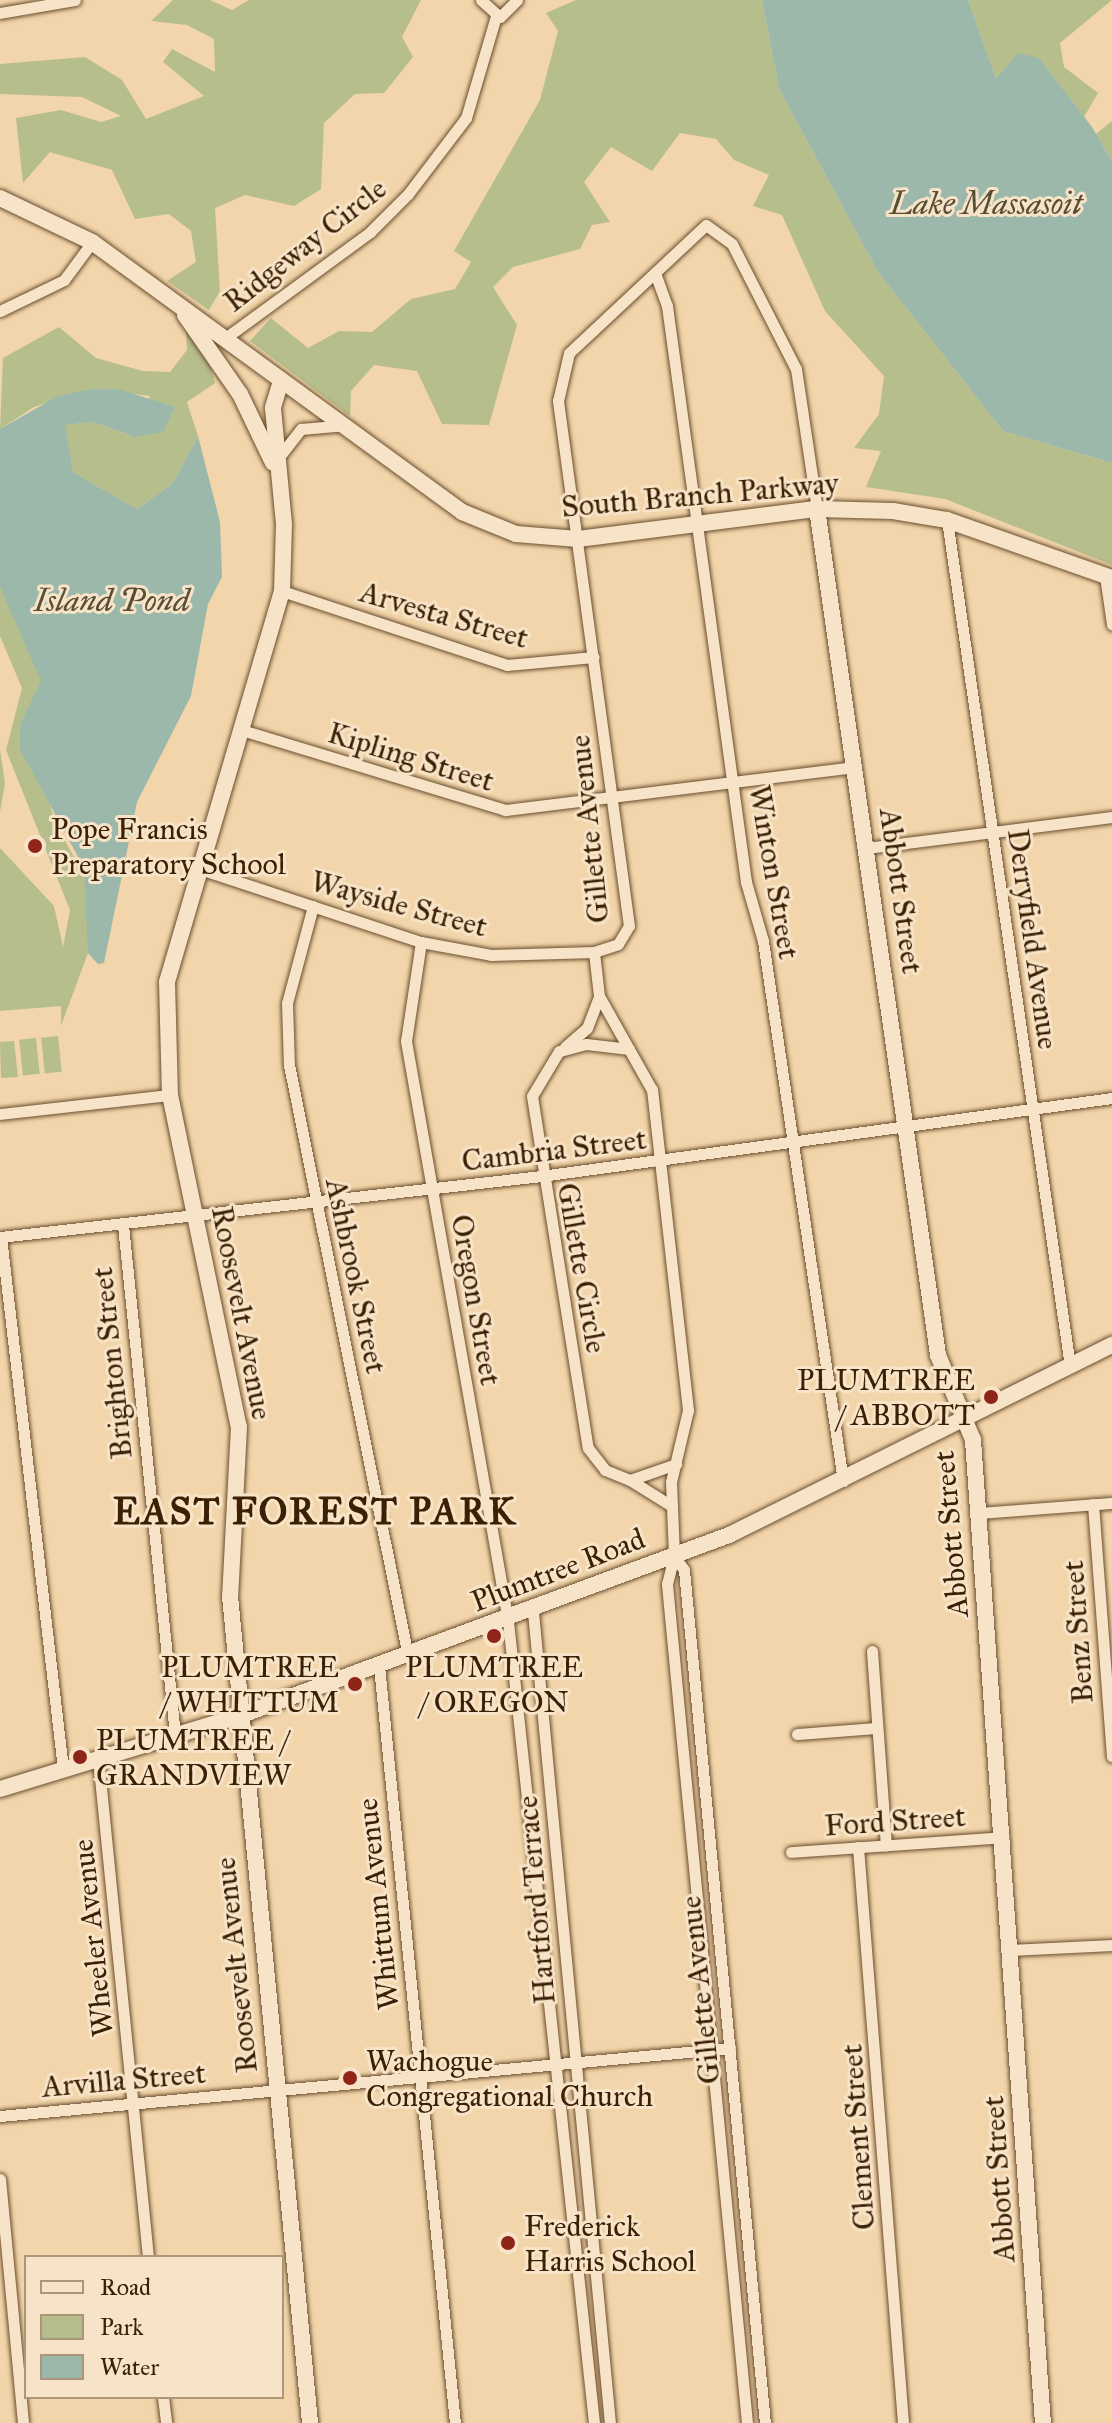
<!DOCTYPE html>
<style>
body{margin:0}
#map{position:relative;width:1112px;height:2423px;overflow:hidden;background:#f2d5aa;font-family:"IM FELL Great Primer",serif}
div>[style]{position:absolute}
.green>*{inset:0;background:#b6be8c;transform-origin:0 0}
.water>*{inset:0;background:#9bb8ab}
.roads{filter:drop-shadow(0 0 2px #6a4d2d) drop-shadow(0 0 2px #6a4d2d)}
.street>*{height:11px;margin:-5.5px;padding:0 5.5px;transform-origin:5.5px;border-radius:5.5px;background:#f7e4c8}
.secondary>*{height:16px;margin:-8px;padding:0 8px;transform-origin:8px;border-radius:8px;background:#f7e4c8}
.dots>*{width:22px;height:22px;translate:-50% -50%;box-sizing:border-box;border:4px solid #f7e4c8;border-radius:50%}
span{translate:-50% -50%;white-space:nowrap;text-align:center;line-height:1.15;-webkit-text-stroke:6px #f7e4c8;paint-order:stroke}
.street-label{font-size:30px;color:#3c2003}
.poi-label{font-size:30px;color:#3c2003}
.left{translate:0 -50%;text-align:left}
.right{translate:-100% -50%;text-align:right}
.water-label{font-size:32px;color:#584e35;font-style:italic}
.district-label{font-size:38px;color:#3c2003;font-weight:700;letter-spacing:2px}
.legend{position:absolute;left:24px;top:2255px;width:260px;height:144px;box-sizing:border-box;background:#f7e4c8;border:2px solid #ac9679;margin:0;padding:10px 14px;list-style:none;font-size:24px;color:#3c2003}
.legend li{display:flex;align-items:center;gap:16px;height:40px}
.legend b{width:40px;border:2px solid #ac9679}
</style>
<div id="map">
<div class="green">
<div style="clip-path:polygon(173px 0,210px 0,232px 10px,249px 0,421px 0,402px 37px,413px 57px,384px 93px,355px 94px,324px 123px,321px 189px,294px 206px,245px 195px,215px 208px,220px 291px,209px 310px,167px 281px,196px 262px,191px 231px,169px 214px,135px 219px,112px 170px,50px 152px,23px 183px,16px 118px,61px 110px,101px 122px,121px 116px,82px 97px,0 94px,0 64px,85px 57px,122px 80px,146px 119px,204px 96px,163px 62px,172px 49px,215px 72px,214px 39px,187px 25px,151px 21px)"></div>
<div style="clip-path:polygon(576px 0,762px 0,779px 89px,878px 272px,1003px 431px,1112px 463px,1112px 565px,945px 499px,866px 487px,881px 451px,854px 448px,879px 414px,884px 376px,825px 311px,782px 215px,753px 206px,769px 175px,734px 160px,716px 139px,680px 133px,652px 171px,611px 147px,584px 182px,610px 222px,592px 225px,580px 249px,513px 267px,493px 287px,517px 325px,489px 425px,442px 424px,417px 371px,374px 365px,351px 391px,350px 416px,250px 341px,271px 318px,308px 348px,339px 331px,372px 332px,411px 299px,455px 289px,471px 262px,454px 251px,540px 100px,558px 31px,546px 13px)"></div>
<div style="clip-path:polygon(968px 0,1112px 0,1060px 43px,1064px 67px,1098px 93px,1084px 117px,1039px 58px,996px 78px)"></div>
<div style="clip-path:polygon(1112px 121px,1112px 161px,1096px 134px)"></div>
<div style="clip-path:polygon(59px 327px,96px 358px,143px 371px,170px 372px,187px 350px,186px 331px,209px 361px,215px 383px,187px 402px,198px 436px,172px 484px,137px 509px,73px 472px,64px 425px,93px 422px,135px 437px,150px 396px,91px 389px,34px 407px,0 429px,3px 358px)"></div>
<div style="clip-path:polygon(0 587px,37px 661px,41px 681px,27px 719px,55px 823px,88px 882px,88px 953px,61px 1026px,61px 1006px,0 1011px,0 848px,54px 906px,63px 947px,70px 910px,6px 750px,22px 688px,0 636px)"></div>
<div style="clip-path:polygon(0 749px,5px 783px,0 812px)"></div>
<div style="left:58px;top:1036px;width:36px;height:17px;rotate:84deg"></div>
<div style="left:36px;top:1038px;width:36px;height:17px;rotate:84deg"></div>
<div style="clip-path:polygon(14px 1041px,18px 1077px,1px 1078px,0 1042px)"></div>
</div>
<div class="water">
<div style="clip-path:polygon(762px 0,968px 0,996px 78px,1019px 53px,1039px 58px,1092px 127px,1112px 161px,1112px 463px,1003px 431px,878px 272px,779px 89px)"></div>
<div style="clip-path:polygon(91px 389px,118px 389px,175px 407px,163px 432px,135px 437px,93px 422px,65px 425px,73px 472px,137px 509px,172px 484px,198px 436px,220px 522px,222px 577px,208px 604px,191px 696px,137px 802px,104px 963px,98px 964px,88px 953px,84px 868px,20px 749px,20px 725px,41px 681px,0 587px,0 429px,58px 396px)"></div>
</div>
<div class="roads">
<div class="street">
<div style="left:481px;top:0;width:25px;rotate:42deg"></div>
<div style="left:500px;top:17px;width:24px;rotate:-45deg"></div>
<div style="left:0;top:13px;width:76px;rotate:-9.8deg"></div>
<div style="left:655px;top:273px;width:35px;rotate:70deg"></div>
<div style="left:667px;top:306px;width:581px;rotate:82.19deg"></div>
<div style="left:746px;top:882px;width:61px;rotate:73.9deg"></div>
<div style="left:763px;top:941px;width:546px;rotate:81.57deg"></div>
<div style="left:0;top:311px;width:71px;rotate:-25.8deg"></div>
<div style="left:64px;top:280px;width:47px;rotate:-53.6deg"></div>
<div style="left:224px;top:339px;width:181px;rotate:-36.2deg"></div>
<div style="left:370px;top:232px;width:54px;rotate:-45deg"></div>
<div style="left:408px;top:194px;width:96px;rotate:-52.7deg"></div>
<div style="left:466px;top:118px;width:106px;rotate:-73.6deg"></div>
<div style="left:279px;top:457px;width:36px;rotate:-52deg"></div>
<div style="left:301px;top:429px;width:37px;rotate:-5deg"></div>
<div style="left:947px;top:520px;width:855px;rotate:81.73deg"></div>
<div style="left:1105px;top:576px;width:49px;rotate:81.7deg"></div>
<div style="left:282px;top:591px;width:237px;rotate:18.2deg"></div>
<div style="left:507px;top:665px;width:87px;rotate:-5.3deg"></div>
<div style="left:242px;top:730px;width:275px;rotate:16.9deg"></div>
<div style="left:505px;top:810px;width:353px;rotate:-7deg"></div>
<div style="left:866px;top:848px;width:248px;rotate:-7.2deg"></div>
<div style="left:197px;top:868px;width:236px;rotate:18.3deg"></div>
<div style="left:421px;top:942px;width:71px;rotate:10.5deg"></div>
<div style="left:491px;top:955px;width:103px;rotate:-1.7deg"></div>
<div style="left:313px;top:906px;width:100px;rotate:105deg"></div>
<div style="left:287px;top:1003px;width:62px;rotate:88.2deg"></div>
<div style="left:289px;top:1065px;width:603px;rotate:78.62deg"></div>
<div style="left:421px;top:942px;width:100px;rotate:98.6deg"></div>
<div style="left:406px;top:1041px;width:589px;rotate:80.03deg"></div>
<div style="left:508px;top:1621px;width:807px;rotate:83.88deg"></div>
<div style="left:565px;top:1047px;width:29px;rotate:-41deg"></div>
<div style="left:587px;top:1028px;width:34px;rotate:-69deg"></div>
<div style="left:629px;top:1049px;width:43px;rotate:-173.4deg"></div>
<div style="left:586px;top:1044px;width:28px;rotate:165deg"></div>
<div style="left:559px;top:1051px;width:52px;rotate:121deg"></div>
<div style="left:532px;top:1096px;width:356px;rotate:81deg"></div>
<div style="left:588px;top:1448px;width:28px;rotate:52deg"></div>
<div style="left:605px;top:1470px;width:27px;rotate:22deg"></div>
<div style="left:630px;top:1480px;width:49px;rotate:-19.2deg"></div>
<div style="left:0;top:1114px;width:171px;rotate:-6.4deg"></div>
<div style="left:123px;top:1225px;width:513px;rotate:84.18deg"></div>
<div style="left:0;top:1237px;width:544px;rotate:-6.43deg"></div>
<div style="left:541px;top:1176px;width:576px;rotate:-7.78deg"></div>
<div style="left:1px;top:1237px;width:536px;rotate:83.35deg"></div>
<div style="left:630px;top:1480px;width:47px;rotate:32deg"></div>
<div style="left:1093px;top:1504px;width:253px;rotate:85.7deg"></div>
<div style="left:978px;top:1513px;width:134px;rotate:-4.3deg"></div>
<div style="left:674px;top:1556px;width:17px;rotate:54deg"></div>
<div style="left:684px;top:1570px;width:857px;rotate:84.58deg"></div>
<div style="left:533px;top:1612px;width:815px;rotate:84.58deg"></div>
<div style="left:872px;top:1651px;width:195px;rotate:85.9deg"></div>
<div style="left:379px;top:1666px;width:761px;rotate:84.27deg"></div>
<div style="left:797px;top:1734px;width:80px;rotate:-4.3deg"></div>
<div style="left:98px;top:1758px;width:501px;rotate:84.28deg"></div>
<div style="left:858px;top:1847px;width:578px;rotate:85.53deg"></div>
<div style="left:791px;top:1852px;width:213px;rotate:-4deg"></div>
<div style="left:1010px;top:1950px;width:102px;rotate:-2.8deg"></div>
<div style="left:0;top:2116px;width:733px;rotate:-5.32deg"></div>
<div style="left:0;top:2179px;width:245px;rotate:84.6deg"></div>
<div style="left:163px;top:2397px;width:26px;rotate:83deg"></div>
<div style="left:747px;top:2423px;width:843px;rotate:-95.45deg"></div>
<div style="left:667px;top:1584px;width:29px;rotate:-76deg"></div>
<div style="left:674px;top:1556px;width:74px;rotate:-92.3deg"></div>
<div style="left:671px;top:1482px;width:74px;rotate:-76.7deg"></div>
<div style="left:688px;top:1410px;width:322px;rotate:-96.4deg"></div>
<div style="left:652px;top:1090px;width:108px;rotate:-119.4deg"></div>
<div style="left:599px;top:996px;width:44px;rotate:-96.5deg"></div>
<div style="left:594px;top:952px;width:25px;rotate:-18deg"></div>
<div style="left:618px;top:944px;width:21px;rotate:-59deg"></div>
<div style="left:629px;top:926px;width:530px;rotate:-97.7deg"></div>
<div style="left:558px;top:401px;width:49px;rotate:-77.1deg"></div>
<div style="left:569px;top:353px;width:187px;rotate:-43.1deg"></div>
<div style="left:706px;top:225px;width:32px;rotate:36deg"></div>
<div style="left:732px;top:244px;width:140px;rotate:62.9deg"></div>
<div style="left:796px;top:369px;width:142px;rotate:81.5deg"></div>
</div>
<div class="secondary">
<div style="left:0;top:198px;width:102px;rotate:25.6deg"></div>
<div style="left:92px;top:242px;width:458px;rotate:36.1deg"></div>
<div style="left:462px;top:512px;width:58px;rotate:22.2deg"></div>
<div style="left:516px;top:534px;width:62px;rotate:4.6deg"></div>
<div style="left:578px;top:539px;width:241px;rotate:-7.2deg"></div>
<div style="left:817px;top:509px;width:76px;rotate:1.5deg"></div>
<div style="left:893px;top:511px;width:55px;rotate:9.5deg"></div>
<div style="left:947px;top:520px;width:175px;rotate:19.4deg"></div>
<div style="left:185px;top:315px;width:96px;rotate:55.2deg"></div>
<div style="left:240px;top:394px;width:76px;rotate:64.4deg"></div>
<div style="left:281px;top:381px;width:28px;rotate:107deg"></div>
<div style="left:273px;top:408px;width:117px;rotate:84.6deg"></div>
<div style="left:284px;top:524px;width:67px;rotate:91.7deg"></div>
<div style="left:282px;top:591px;width:408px;rotate:106.4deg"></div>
<div style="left:167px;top:982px;width:113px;rotate:88.5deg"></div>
<div style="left:170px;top:1095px;width:339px;rotate:78.3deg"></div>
<div style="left:239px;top:1427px;width:169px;rotate:93deg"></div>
<div style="left:230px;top:1596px;width:831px;rotate:84.47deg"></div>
<div style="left:817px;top:509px;width:855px;rotate:81.86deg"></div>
<div style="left:938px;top:1355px;width:92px;rotate:67.6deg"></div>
<div style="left:973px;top:1440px;width:985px;rotate:85.93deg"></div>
<div style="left:0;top:1789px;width:250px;rotate:-17deg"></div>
<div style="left:239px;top:1716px;width:522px;rotate:-20.27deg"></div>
<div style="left:729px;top:1535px;width:428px;rotate:-26.4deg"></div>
</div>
</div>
<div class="dots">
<div style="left:35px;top:846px;background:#8f2418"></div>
<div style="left:991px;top:1397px;background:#8f2418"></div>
<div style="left:494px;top:1636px;background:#8f2418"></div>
<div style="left:355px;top:1684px;background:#8f2418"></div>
<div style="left:80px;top:1757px;background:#8f2418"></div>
<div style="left:350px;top:2078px;background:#8f2418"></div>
<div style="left:508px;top:2243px;background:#8f2418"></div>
</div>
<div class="street-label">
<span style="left:305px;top:245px;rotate:-38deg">Ridgeway Circle</span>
<span style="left:700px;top:495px;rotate:-5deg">South Branch Parkway</span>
<span style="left:444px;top:615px;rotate:16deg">Arvesta Street</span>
<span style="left:411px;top:757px;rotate:17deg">Kipling Street</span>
<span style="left:589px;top:829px;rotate:-96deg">Gillette Avenue</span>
<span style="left:774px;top:872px;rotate:80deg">Winton Street</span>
<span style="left:901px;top:891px;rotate:82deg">Abbott Street</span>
<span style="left:399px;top:904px;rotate:15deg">Wayside Street</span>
<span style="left:1033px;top:939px;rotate:82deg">Derryfield Avenue</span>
<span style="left:554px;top:1150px;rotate:-7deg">Cambria Street</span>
<span style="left:582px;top:1268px;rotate:80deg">Gillette Circle</span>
<span style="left:356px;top:1276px;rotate:78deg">Ashbrook Street</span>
<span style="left:476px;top:1300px;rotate:80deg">Oregon Street</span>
<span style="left:242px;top:1313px;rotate:79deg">Roosevelt Avenue</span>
<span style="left:112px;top:1363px;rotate:-96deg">Brighton Street</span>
<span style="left:951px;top:1534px;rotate:-95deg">Abbott Street</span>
<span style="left:558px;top:1570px;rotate:-21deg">Plumtree Road</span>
<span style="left:1078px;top:1632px;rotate:-94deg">Benz Street</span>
<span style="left:895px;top:1821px;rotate:-4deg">Ford Street</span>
<span style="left:536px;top:1900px;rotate:-95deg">Hartford Terrace</span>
<span style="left:378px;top:1904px;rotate:-96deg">Whittum Avenue</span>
<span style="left:93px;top:1938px;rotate:-96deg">Wheeler Avenue</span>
<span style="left:236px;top:1965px;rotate:-96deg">Roosevelt Avenue</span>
<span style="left:700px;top:1990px;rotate:-96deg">Gillette Avenue</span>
<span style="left:124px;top:2080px;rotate:-5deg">Arvilla Street</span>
<span style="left:858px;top:2137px;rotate:-94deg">Clement Street</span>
<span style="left:999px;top:2179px;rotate:-94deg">Abbott Street</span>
</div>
<div class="poi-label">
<span class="left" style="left:51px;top:846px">Pope Francis<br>Preparatory School</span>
<span class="right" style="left:975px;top:1397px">PLUMTREE<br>/ ABBOTT</span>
<span class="right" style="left:339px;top:1684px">PLUMTREE<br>/ WHITTUM</span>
<span style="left:494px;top:1684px">PLUMTREE<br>/ OREGON</span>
<span class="left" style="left:96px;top:1757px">PLUMTREE /<br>GRANDVIEW</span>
<span class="left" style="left:366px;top:2078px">Wachogue<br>Congregational Church</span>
<span class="left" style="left:524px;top:2243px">Frederick<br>Harris School</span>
</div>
<div class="water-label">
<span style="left:986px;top:204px">Lake Massasoit</span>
<span style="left:112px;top:601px">Island Pond</span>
</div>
<div class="district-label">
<span style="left:315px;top:1512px">EAST FOREST PARK</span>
</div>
<ul class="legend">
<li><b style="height:10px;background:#f7e4c8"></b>Road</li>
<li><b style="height:22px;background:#b6be8c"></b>Park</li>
<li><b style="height:22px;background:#9bb8ab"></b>Water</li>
</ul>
</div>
